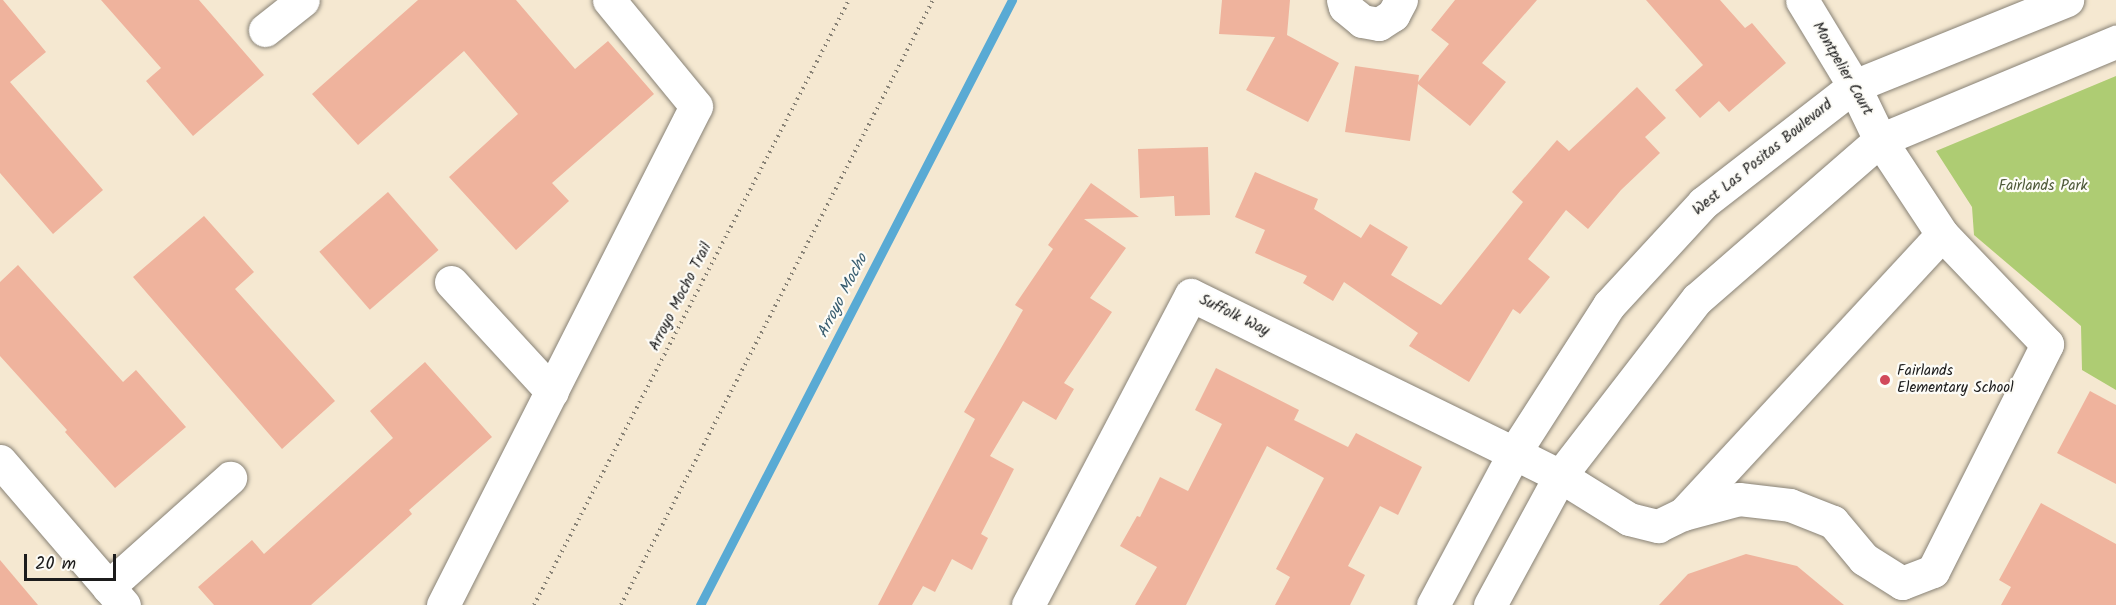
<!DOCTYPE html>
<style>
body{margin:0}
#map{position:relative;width:2116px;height:605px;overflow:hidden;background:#f5e8d1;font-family:Kalam,sans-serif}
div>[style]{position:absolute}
.green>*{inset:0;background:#aecc73}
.stream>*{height:9px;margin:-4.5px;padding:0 4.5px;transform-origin:4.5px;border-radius:4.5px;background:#59aad4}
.building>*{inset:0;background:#efb39d;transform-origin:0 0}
.path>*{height:4px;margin-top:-2px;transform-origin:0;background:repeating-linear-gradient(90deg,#888276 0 1.5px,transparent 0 6px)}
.roads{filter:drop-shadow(0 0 2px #888276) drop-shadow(0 0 2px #888276)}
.minor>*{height:33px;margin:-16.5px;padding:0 16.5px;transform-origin:16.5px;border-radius:16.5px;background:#fff}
.dots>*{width:16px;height:16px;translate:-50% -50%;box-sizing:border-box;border:3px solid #fdfcf7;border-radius:50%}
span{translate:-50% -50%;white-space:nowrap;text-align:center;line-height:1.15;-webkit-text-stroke:4.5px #fdfcf7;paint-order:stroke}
.street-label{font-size:15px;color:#1c1c1c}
.park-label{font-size:15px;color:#4f5a3a}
.poi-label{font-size:15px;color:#1c1c1c}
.left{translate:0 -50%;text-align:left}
.water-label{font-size:16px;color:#375c6f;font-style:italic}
.scale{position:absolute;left:24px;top:554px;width:92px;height:27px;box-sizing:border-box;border:3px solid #1c1c1c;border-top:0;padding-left:8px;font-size:18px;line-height:21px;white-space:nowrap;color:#1c1c1c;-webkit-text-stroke:4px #fdfcf7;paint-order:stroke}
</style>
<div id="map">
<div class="green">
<div style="clip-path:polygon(2116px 76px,2116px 390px,2082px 370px,2081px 326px,1974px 235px,1972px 207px,1936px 151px)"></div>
</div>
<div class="stream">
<div style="left:700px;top:605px;width:681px;rotate:-62.72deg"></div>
</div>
<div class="building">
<div style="clip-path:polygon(0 0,3px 0,46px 52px,10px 82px,103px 190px,53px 234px,0 173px)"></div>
<div style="clip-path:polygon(101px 0,199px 0,264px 75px,193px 136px,146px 81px,161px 68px)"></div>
<div style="clip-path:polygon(418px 0,516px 0,575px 69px,608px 41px,654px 94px,552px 183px,569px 201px,516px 250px,449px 177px,518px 114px,464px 51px,358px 145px,312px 94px)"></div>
<div style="clip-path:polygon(1222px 0,1290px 0,1287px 35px,1339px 63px,1308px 122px,1246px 90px,1275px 37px,1219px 34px)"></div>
<div style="clip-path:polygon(1455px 0,1537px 0,1482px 63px,1506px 82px,1470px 126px,1418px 84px,1410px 141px,1345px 132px,1355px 66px,1419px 75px,1418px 82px,1449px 44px,1431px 30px)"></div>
<div style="clip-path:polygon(1646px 0,1720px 0,1745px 28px,1752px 23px,1786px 63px,1729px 112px,1719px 101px,1700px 118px,1675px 90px,1703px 65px)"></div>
<div style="clip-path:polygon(1637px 87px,1666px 118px,1645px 137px,1660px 153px,1621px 190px,1588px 229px,1566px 210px,1528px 259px,1550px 277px,1520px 314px,1513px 309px,1469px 382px,1409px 346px,1418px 333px,1344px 282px,1333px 301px,1303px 283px,1307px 276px,1255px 253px,1265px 230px,1235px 217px,1255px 172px,1318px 199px,1314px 209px,1361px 238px,1370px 224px,1408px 247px,1391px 275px,1441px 305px,1523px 202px,1512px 192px,1557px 140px,1569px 151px)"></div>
<div style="clip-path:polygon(1208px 147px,1210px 215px,1175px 216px,1174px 196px,1140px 198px,1138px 149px)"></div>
<div style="clip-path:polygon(1091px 183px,1139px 217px,1084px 219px,1126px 248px,1090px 298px,1112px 312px,1064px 383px,1074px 389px,1056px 420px,1023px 401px,990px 456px,1014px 469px,981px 534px,988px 538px,972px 570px,952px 559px,935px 592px,923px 586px,912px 605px,878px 605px,975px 419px,964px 412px,1023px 310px,1015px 305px,1053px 249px,1048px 245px)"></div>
<div style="left:388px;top:192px;width:77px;height:91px;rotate:49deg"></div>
<div style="clip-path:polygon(204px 216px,254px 272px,235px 289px,335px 401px,282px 449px,133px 277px)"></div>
<div style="clip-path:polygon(18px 265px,123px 382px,136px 370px,186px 427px,115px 488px,65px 432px,67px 430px,0 356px,0 282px)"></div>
<div style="clip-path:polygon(425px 362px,492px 437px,409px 510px,412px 514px,311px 605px,214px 605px,198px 587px,252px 540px,264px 554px,393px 438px,370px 411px)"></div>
<div style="clip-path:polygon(1216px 368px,1299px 410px,1294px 420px,1348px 447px,1356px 433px,1422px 467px,1398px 515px,1380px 506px,1348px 566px,1365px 575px,1350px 605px,1275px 605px,1290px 577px,1276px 569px,1324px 478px,1267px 446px,1186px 605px,1135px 605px,1157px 567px,1120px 546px,1137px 516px,1140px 517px,1160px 477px,1188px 491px,1222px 424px,1195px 410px)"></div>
<div style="clip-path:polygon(2090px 391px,2116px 405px,2116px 484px,2057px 453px)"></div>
<div style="clip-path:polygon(2041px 503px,2116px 544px,2116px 605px,2001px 605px,2011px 587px,1999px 580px)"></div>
<div style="clip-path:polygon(1746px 554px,1797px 566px,1844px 605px,1659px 605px,1688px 574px)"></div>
<div style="clip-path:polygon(0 560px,38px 605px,0 605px)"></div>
</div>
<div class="path">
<div style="left:534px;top:605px;width:682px;rotate:-62.5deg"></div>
<div style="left:621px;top:605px;width:681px;rotate:-62.72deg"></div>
</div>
<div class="roads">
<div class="minor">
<div style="left:1343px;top:0;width:7px;rotate:74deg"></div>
<div style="left:1345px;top:7px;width:22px;rotate:39deg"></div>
<div style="left:1362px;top:21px;width:17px;rotate:10deg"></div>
<div style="left:1379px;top:24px;width:17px;rotate:-33deg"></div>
<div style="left:1393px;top:15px;width:17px;rotate:-62deg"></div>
<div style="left:265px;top:30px;width:48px;rotate:-38.3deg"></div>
<div style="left:451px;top:282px;width:149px;rotate:47.4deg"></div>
<div style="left:0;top:461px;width:190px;rotate:49.3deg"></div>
<div style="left:1683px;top:514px;width:381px;rotate:-47.2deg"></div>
<div style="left:108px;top:587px;width:164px;rotate:-41.8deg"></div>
<div style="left:443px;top:605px;width:559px;rotate:-63.11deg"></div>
<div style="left:696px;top:106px;width:137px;rotate:-129.4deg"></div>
<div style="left:1028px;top:605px;width:350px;rotate:-62.3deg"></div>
<div style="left:1191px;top:295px;width:360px;rotate:26.1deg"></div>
<div style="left:1514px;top:453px;width:51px;rotate:26.6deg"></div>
<div style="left:1560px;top:476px;width:81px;rotate:31.9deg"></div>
<div style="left:1629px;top:519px;width:30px;rotate:14deg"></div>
<div style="left:1658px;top:526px;width:28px;rotate:-26deg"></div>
<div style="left:1683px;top:514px;width:58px;rotate:-15deg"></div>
<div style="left:1739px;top:499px;width:51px;rotate:6.7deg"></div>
<div style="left:1790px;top:505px;width:46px;rotate:21.6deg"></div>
<div style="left:1833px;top:522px;width:48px;rotate:50deg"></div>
<div style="left:1864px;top:559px;width:45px;rotate:32.3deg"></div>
<div style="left:1902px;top:583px;width:33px;rotate:-21deg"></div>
<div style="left:1933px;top:571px;width:254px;rotate:-63.3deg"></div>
<div style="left:2047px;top:344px;width:152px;rotate:-133.7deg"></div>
<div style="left:1942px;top:234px;width:113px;rotate:-123.4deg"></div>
<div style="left:1880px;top:140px;width:60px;rotate:-115.7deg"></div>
<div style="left:1854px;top:86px;width:100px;rotate:-121.2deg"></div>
<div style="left:1433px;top:605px;width:172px;rotate:-61.9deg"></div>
<div style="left:1514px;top:453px;width:176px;rotate:-57.3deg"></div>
<div style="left:1609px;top:305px;width:139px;rotate:-47.3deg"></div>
<div style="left:1703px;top:203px;width:191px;rotate:-37.8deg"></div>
<div style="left:1854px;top:86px;width:230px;rotate:-22deg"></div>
<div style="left:1490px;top:605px;width:147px;rotate:-61.5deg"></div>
<div style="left:1560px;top:476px;width:224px;rotate:-52.3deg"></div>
<div style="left:1697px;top:299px;width:242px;rotate:-41deg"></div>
<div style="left:1880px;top:140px;width:256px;rotate:-22.6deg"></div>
</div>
</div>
<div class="dots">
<div style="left:1885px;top:380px;background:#d1495b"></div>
</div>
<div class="street-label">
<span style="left:1842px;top:69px;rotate:60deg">Montpelier Court</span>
<span style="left:1763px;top:158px;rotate:-39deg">West Las Positas Boulevard</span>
<span style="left:681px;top:297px;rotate:-63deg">Arroyo Mocho Trail</span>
<span style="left:1234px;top:316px;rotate:26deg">Suffolk Way</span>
</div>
<div class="park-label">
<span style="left:2043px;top:187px">Fairlands Park</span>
</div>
<div class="poi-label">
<span class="left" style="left:1897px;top:380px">Fairlands<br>Elementary School</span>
</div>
<div class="water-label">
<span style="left:843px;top:296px;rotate:-63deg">Arroyo Mocho</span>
</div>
<div class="scale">20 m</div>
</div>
